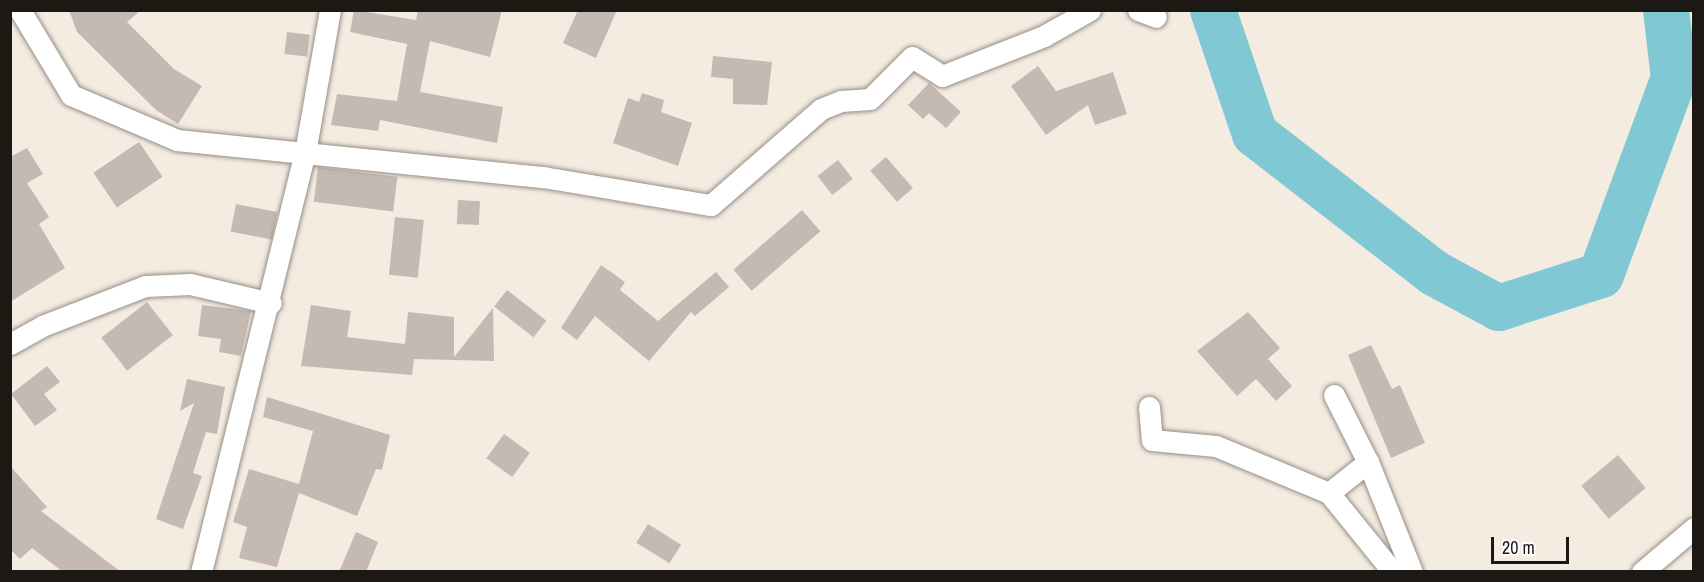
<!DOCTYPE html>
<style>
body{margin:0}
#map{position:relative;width:1704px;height:582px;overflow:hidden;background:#f4ebe1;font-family:"Archivo Narrow",sans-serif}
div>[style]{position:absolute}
.river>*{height:46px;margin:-23px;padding:0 23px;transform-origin:23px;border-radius:23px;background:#80c8d3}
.building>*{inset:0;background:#c5bab3;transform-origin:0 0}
.roads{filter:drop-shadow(0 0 2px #968e85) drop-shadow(0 0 2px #968e85)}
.minor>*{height:21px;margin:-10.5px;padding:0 10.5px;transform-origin:10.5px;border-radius:10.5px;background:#fff}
span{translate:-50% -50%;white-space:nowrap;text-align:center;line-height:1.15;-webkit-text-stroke:5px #fff;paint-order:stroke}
.frame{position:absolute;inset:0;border:12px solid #1c1915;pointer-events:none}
.scale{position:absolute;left:1491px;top:537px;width:78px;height:27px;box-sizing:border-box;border:3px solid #1c1915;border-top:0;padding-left:8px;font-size:18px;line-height:21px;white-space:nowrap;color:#1c1915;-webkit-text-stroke:4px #fff;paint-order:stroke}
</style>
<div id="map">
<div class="river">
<div style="left:1213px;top:10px;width:131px;rotate:71.3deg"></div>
<div style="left:1255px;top:134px;width:227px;rotate:37.8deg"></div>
<div style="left:1434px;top:273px;width:74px;rotate:28.3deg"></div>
<div style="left:1499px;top:308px;width:107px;rotate:-17.9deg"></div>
<div style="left:1601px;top:275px;width:210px;rotate:-69.7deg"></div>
<div style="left:1674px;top:78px;width:68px;rotate:-96.7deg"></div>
</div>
<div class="building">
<div style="clip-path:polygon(69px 10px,141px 10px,127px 22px,174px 69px,202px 86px,178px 124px,156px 110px,77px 32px)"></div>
<div style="clip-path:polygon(354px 10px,416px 20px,418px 10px,502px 10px,490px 57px,430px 41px,420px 92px,503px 107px,497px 143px,380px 120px,378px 131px,331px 125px,337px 94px,397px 101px,407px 44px,350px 32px)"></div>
<div style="clip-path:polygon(578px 10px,617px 10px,596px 58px,563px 43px)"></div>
<div style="left:287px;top:32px;width:23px;height:22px;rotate:7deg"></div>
<div style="clip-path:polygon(713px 56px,772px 62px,767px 105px,733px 104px,733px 79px,711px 77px)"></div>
<div style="clip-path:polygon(1038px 66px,1056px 91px,1113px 72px,1127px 114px,1095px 125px,1088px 105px,1046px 135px,1011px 86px)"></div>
<div style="clip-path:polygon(929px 83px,961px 112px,946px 128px,929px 113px,923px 119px,908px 105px)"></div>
<div style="clip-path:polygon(642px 93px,664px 100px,661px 112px,692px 123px,678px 166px,613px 143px,628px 98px,639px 102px)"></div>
<div style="left:139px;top:142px;width:42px;height:55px;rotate:56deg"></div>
<div style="clip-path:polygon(27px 148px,43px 174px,27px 183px,49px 217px,39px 224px,65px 268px,10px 302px,10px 157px)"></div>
<div style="left:886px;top:157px;width:41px;height:21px;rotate:49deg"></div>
<div style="left:838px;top:160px;width:24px;height:26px;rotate:52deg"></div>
<div style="left:318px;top:167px;width:80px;height:35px;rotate:7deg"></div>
<div style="left:458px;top:200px;width:22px;height:24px;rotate:3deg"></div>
<div style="left:236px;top:204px;width:42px;height:28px;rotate:11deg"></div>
<div style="left:802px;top:210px;width:28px;height:91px;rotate:49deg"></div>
<div style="left:395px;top:217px;width:29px;height:58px;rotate:6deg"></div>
<div style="clip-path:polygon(601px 265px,625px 282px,620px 290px,658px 321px,716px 272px,729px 287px,695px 316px,691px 312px,649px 361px,595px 316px,577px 340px,561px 328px)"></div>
<div style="left:507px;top:290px;width:50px;height:21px;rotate:38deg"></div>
<div style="left:147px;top:302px;width:42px;height:58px;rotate:52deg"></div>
<div style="clip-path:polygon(202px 305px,251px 311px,241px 356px,219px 352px,221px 339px,198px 336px)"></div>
<div style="clip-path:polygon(311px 305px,351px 311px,347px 337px,405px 344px,408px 312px,454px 317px,454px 357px,493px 308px,494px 361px,414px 359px,412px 375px,301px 366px)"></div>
<div style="clip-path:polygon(1248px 312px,1280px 348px,1268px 359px,1292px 386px,1276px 401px,1256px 379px,1237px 396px,1197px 351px)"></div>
<div style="clip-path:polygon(1371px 345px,1392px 389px,1400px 385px,1425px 443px,1391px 458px,1348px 355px)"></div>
<div style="clip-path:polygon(47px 366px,60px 382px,44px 394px,57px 410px,35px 426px,11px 394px)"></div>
<div style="clip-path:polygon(187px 379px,225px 387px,217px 434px,206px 432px,193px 473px,202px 476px,183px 529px,156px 519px,194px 403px,180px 411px)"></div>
<div style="clip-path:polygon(267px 397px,390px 435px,382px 470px,376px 469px,357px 516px,299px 493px,277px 567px,239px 558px,247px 527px,233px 522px,249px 469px,299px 484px,313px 431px,263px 417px)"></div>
<div style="left:504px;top:434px;width:32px;height:30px;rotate:36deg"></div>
<div style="left:1618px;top:455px;width:43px;height:48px;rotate:50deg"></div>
<div style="clip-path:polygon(10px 466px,47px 507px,41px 511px,121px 572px,63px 572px,32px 548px,20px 559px,10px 549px)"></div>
<div style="left:648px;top:524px;width:39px;height:22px;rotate:32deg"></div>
<div style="clip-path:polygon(356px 532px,378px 542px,366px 572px,339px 572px)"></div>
</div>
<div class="roads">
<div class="minor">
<div style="left:20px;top:10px;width:99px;rotate:59deg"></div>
<div style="left:71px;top:95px;width:115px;rotate:23deg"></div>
<div style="left:177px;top:140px;width:368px;rotate:5.8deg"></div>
<div style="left:543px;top:177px;width:170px;rotate:9.5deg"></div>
<div style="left:711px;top:205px;width:146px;rotate:-41.1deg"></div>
<div style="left:821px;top:109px;width:22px;rotate:-22deg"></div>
<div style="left:841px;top:101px;width:29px;rotate:-4deg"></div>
<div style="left:870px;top:99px;width:59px;rotate:-45deg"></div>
<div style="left:912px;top:57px;width:36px;rotate:32deg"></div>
<div style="left:942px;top:76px;width:110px;rotate:-21.4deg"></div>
<div style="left:1044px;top:36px;width:53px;rotate:-29.5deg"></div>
<div style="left:1138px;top:10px;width:19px;rotate:21deg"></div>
<div style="left:10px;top:344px;width:37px;rotate:-29deg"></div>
<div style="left:42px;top:326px;width:110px;rotate:-21.2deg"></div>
<div style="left:145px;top:286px;width:45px;rotate:-2.5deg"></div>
<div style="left:190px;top:284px;width:83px;rotate:13.2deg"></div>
<div style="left:1334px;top:395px;width:75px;rotate:63.1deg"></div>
<div style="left:1368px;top:462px;width:118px;rotate:68.2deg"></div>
<div style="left:1149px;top:407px;width:33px;rotate:85deg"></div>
<div style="left:1152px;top:440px;width:64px;rotate:5.4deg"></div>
<div style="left:1216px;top:446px;width:122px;rotate:22.6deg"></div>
<div style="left:1329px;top:493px;width:102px;rotate:51deg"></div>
<div style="left:1329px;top:493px;width:50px;rotate:-38.5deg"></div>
<div style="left:201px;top:572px;width:432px;rotate:-76.1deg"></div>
<div style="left:305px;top:153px;width:145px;rotate:-80.1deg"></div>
<div style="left:1642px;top:572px;width:68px;rotate:-40.2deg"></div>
</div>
</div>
<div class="frame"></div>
<div class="scale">20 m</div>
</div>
